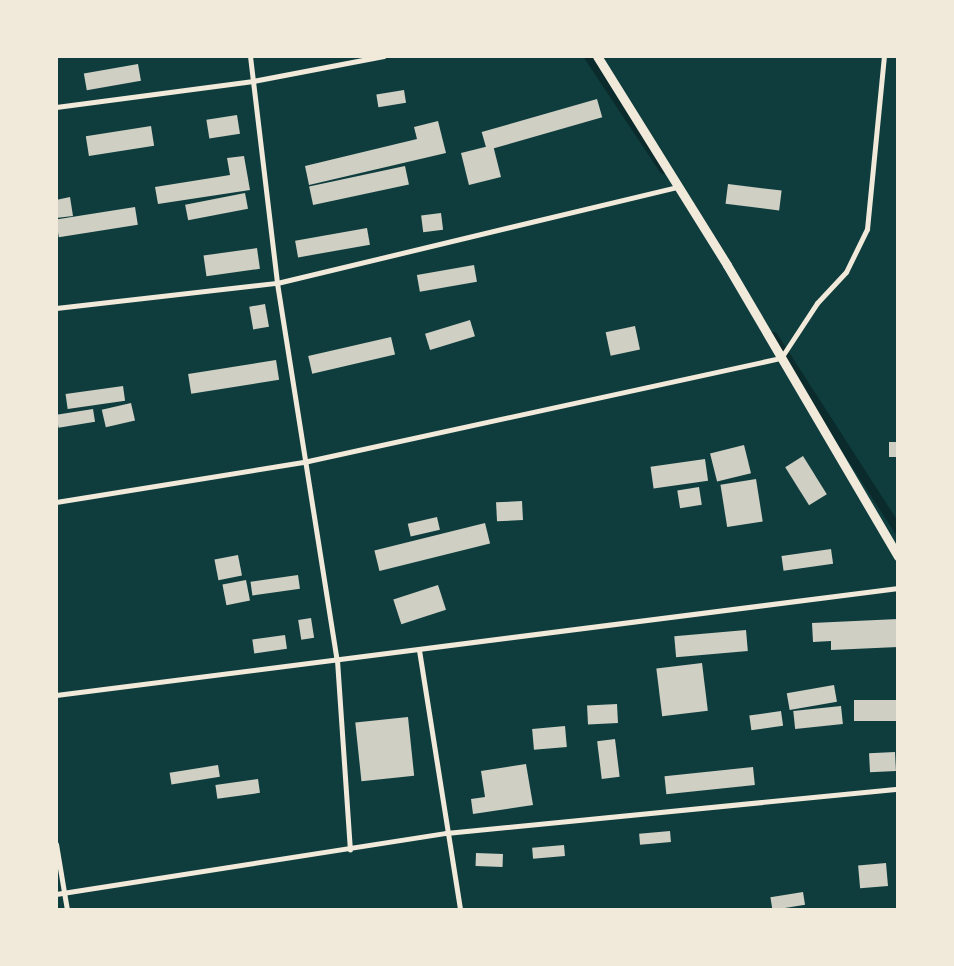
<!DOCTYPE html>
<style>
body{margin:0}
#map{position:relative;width:954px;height:966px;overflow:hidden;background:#0f3d3e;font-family:"Varela Round",sans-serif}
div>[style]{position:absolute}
.stream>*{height:9px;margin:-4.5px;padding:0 4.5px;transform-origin:4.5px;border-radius:4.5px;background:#0a2a2b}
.building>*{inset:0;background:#cfcfc3;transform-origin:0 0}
.minor>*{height:5px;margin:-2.5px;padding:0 2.5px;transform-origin:2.5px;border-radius:2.5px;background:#f1e9da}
.tertiary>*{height:9px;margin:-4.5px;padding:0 4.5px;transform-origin:4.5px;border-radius:4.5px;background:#f1e9da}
span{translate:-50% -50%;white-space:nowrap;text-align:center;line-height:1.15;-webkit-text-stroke:4px #f1e9da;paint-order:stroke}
.frame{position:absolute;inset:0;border:58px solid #f1e9da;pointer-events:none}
</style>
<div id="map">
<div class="stream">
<div style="left:588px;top:56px;width:136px;rotate:56.4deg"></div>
<div style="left:773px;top:336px;width:231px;rotate:57.2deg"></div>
</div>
<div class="building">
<div style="left:138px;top:64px;width:17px;height:55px;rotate:80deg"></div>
<div style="left:404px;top:90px;width:13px;height:28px;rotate:81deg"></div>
<div style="left:597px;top:99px;width:19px;height:120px;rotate:74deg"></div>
<div style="left:237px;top:115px;width:19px;height:31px;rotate:81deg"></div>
<div style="clip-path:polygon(438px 121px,446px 153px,309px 185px,305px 166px,417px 139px,414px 127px)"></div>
<div style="left:151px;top:126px;width:20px;height:66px;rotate:81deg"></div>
<div style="left:493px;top:145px;width:33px;height:33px;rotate:76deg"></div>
<div style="clip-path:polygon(244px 156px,250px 190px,158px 204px,155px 187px,230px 175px,227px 158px)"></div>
<div style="left:405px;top:166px;width:19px;height:98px;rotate:78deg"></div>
<div style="left:728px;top:184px;width:54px;height:20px;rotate:7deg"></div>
<div style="left:245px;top:193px;width:16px;height:61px;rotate:79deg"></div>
<div style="clip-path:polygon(70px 197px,73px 216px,56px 218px,56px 200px)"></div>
<div style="left:135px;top:207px;width:18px;height:80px;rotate:81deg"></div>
<div style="left:441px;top:213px;width:17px;height:20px;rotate:83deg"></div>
<div style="left:367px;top:228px;width:17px;height:73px;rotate:80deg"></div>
<div style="left:257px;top:248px;width:21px;height:54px;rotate:82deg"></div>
<div style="left:474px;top:265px;width:17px;height:58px;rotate:80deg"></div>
<div style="left:265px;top:304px;width:23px;height:16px;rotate:80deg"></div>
<div style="left:470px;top:320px;width:17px;height:47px;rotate:73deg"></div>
<div style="left:635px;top:326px;width:24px;height:30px;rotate:78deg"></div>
<div style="left:391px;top:337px;width:18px;height:85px;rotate:77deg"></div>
<div style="left:276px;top:360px;width:20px;height:89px;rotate:81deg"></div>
<div style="left:123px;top:386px;width:15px;height:58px;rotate:82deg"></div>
<div style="left:131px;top:403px;width:18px;height:30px;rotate:77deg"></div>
<div style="left:93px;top:409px;width:13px;height:37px;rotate:81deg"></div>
<div style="left:889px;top:442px;width:9px;height:15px"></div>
<div style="left:744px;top:445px;width:29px;height:35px;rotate:76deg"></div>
<div style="left:803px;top:456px;width:45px;height:21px;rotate:58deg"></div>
<div style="left:705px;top:459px;width:22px;height:55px;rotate:82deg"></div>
<div style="left:756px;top:479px;width:43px;height:36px;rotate:81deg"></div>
<div style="left:699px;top:487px;width:18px;height:22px;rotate:81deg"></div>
<div style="left:522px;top:501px;width:19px;height:26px;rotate:87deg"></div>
<div style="left:437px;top:517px;width:13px;height:30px;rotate:77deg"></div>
<div style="left:485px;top:523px;width:21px;height:114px;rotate:76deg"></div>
<div style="left:831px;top:549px;width:15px;height:50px;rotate:82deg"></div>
<div style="left:238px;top:555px;width:21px;height:24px;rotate:79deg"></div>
<div style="left:298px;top:575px;width:14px;height:48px;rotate:82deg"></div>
<div style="left:246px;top:580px;width:21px;height:24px;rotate:79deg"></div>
<div style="left:438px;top:585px;width:26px;height:47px;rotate:72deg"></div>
<div style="left:311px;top:618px;width:20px;height:13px;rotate:81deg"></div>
<div style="clip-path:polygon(898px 619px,898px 647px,831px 650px,831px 641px,813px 642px,812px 623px)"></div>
<div style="left:746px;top:630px;width:21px;height:72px;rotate:85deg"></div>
<div style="left:285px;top:635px;width:14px;height:33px;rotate:82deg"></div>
<div style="left:702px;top:663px;width:48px;height:46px;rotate:83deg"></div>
<div style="left:834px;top:685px;width:17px;height:48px;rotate:80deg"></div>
<div style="left:898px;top:700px;width:21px;height:44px;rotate:90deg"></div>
<div style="left:617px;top:704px;width:19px;height:30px;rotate:87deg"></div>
<div style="left:841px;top:706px;width:18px;height:48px;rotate:84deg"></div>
<div style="left:781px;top:711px;width:15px;height:32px;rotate:82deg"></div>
<div style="left:408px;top:717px;width:59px;height:53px;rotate:84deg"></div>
<div style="left:565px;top:726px;width:21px;height:33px;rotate:85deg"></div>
<div style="left:615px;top:739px;width:38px;height:18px;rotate:83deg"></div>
<div style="left:895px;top:752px;width:19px;height:26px;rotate:87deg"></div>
<div style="clip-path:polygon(526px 764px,533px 805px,473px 814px,471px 799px,485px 797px,481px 771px)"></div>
<div style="left:218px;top:765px;width:12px;height:49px;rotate:81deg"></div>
<div style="left:753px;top:767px;width:18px;height:89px;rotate:84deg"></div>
<div style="left:258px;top:779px;width:14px;height:43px;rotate:82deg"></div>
<div style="left:670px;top:831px;width:11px;height:31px;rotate:85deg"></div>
<div style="left:564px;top:845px;width:11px;height:32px;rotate:85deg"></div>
<div style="left:476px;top:853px;width:27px;height:13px;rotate:2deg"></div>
<div style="left:886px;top:863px;width:23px;height:28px;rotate:85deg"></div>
<div style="left:803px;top:892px;width:13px;height:33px;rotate:81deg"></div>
</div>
<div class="minor">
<div style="left:250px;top:56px;width:229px;rotate:83.2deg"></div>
<div style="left:277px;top:283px;width:382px;rotate:81deg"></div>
<div style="left:337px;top:660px;width:190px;rotate:86.1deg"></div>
<div style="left:56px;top:107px;width:199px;rotate:-7.5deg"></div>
<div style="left:253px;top:81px;width:133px;rotate:-10.8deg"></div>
<div style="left:56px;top:308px;width:222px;rotate:-6.5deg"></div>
<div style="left:277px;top:283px;width:412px;rotate:-13.5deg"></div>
<div style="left:56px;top:502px;width:255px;rotate:-9.2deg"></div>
<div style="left:308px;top:461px;width:484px;rotate:-12.3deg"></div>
<div style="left:781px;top:358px;width:66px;rotate:-56.8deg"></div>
<div style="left:817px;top:303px;width:42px;rotate:-46.9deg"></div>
<div style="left:846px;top:272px;width:48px;rotate:-64deg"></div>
<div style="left:867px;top:229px;width:174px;rotate:-84.4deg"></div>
<div style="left:419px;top:650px;width:263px;rotate:81deg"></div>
<div style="left:56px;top:695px;width:849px;rotate:-7.24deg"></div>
<div style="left:56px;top:844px;width:67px;rotate:80.5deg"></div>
<div style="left:56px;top:894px;width:395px;rotate:-8.9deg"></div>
<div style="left:446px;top:833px;width:454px;rotate:-5.6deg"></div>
</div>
<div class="tertiary">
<div style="left:597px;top:56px;width:246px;rotate:58.1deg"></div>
<div style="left:727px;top:265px;width:338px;rotate:59.6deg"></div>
</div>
<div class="frame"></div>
</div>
